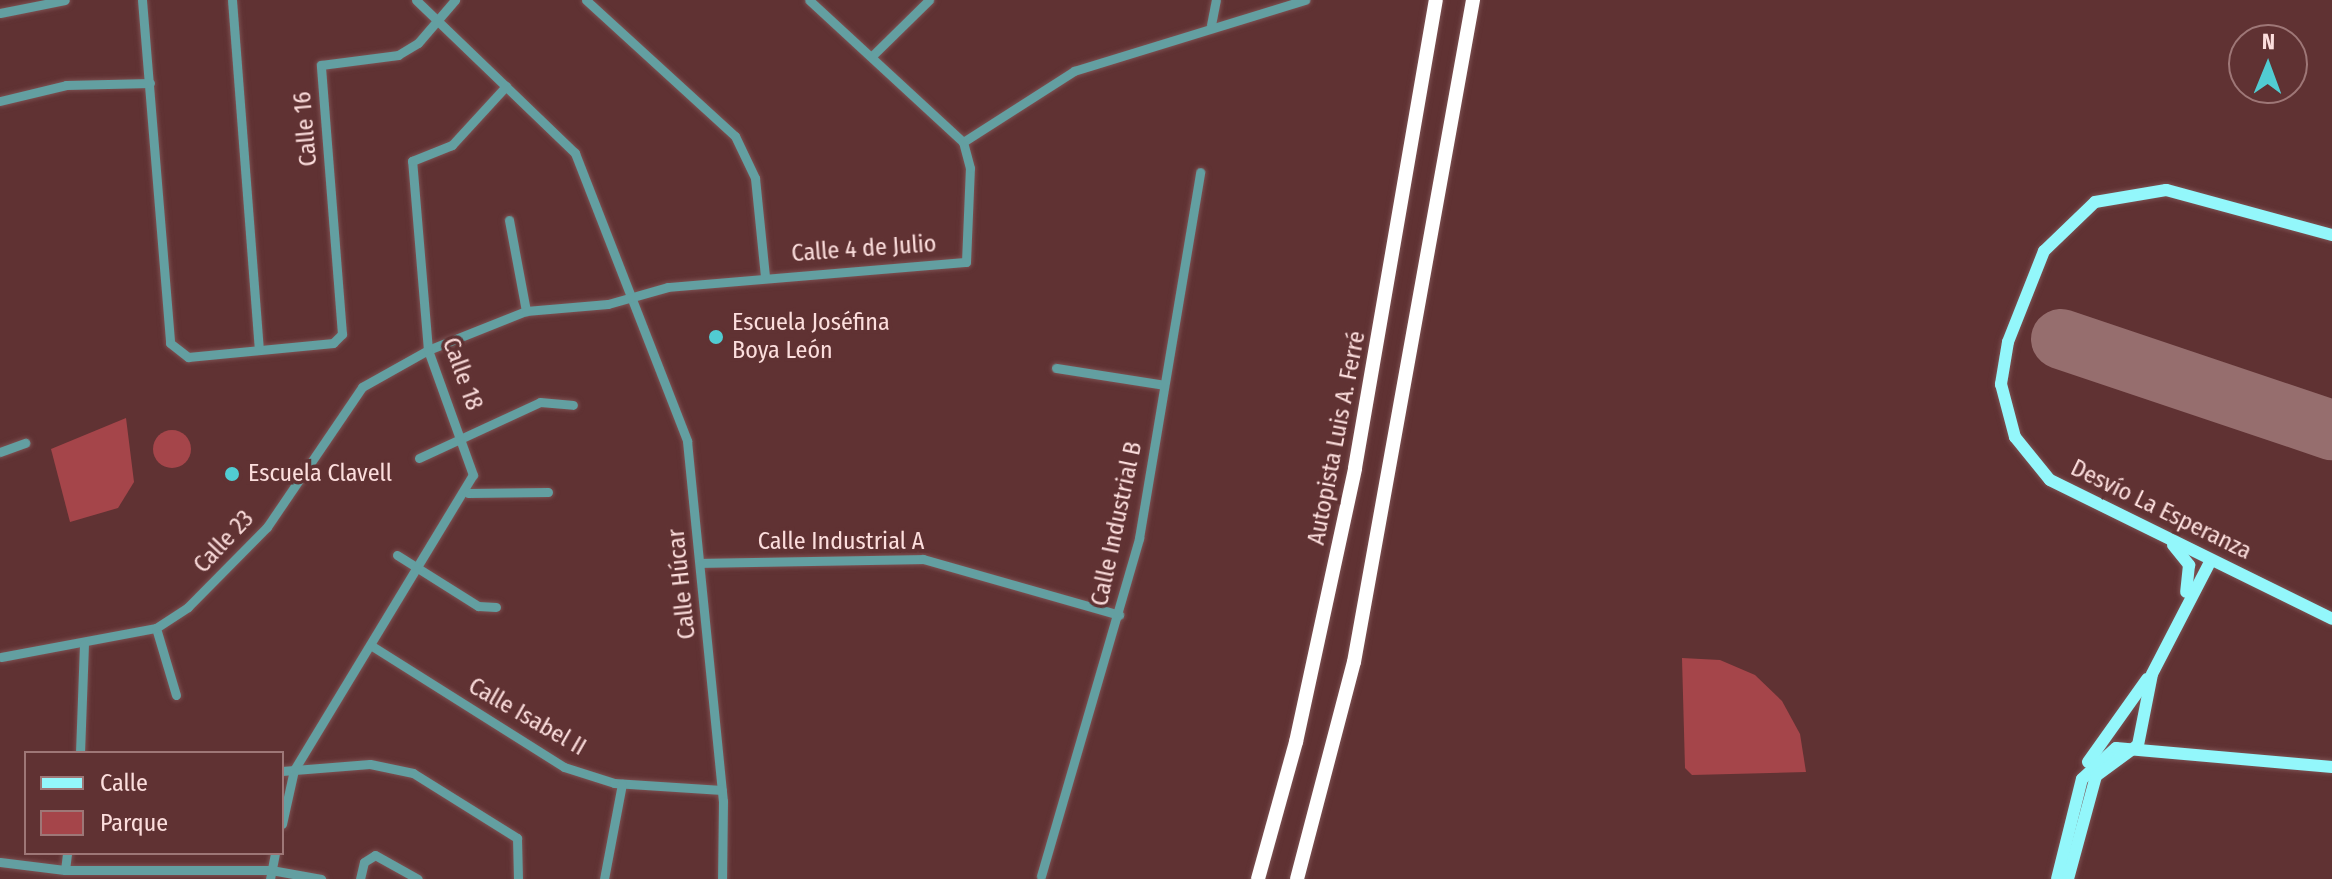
<!DOCTYPE html>
<meta charset="utf-8">
<style>
body{margin:0}
#map{position:relative;width:2332px;height:879px;overflow:hidden;background:#603233;font-family:"Fira Sans Condensed",sans-serif}
div>[style]{position:absolute}
.green>*{inset:0;background:#a5454a}
.round{border-radius:50%}
.runway>*{height:60px;margin:-30px;padding:0 30px;transform-origin:30px;border-radius:30px;background:#966e6e}
.roads{filter:drop-shadow(0 0 2px #7c5152) drop-shadow(0 0 2px #7c5152)}
.minor>*{height:9px;margin:-4.5px;padding:0 4.5px;transform-origin:4.5px;border-radius:4.5px;background:#639fa1}
.major>*{height:12px;margin:-6px;padding:0 6px;transform-origin:6px;border-radius:6px;background:#93f7fb}
.highway>*{height:14px;margin:-7px;padding:0 7px;transform-origin:7px;border-radius:7px;background:#fff}
.dots>*{width:22px;height:22px;translate:-50% -50%;box-sizing:border-box;border:4px solid #603233;border-radius:50%}
span{translate:-50% -50%;white-space:nowrap;text-align:center;line-height:1.15;-webkit-text-stroke:7px #603233;paint-order:stroke}
.street-label{font-size:24px;color:#fcdedd}
.poi-label{font-size:24px;color:#fcdedd}
.left{translate:0 -50%;text-align:left}
.legend{position:absolute;left:24px;top:751px;width:260px;height:104px;box-sizing:border-box;background:#603233;border:2px solid #9e7777;margin:0;padding:10px 14px;list-style:none;font-size:24px;color:#fcdedd}
.legend li{display:flex;align-items:center;gap:16px;height:40px}
.legend b{width:40px;border:2px solid #9e7777}
.north{position:absolute;left:2228px;top:24px;width:80px;height:80px;box-sizing:border-box;background:#603233;border:2px solid #9e7777;border-radius:50%;rotate:1deg;font-size:22px;font-weight:700;line-height:32px;text-align:center;color:#fcdedd}
.north::after{content:'';display:block;margin:auto;width:28px;height:36px;background:#51ccd2;clip-path:polygon(50% 0,100% 100%,50% 72%,0 100%)}
</style>
<div id="map">
<div class="green">
<div style="clip-path:polygon(126px 418px,134px 482px,118px 508px,70px 522px,51px 449px)"></div>
<div class="round" style="left:153px;top:430px;width:38px;height:38px"></div>
<div style="clip-path:polygon(1682px 658px,1720px 660px,1755px 675px,1782px 701px,1800px 734px,1806px 772px,1692px 775px,1685px 768px)"></div>
</div>
<div class="runway">
<div style="left:2061px;top:339px;width:286px;rotate:18.6deg"></div>
</div>
<div class="roads">
<div class="minor">
<div style="left:142px;top:0;width:344px;rotate:85.3deg"></div>
<div style="left:170px;top:343px;width:23px;rotate:38deg"></div>
<div style="left:188px;top:357px;width:146px;rotate:-5.5deg"></div>
<div style="left:333px;top:343px;width:13px;rotate:-45deg"></div>
<div style="left:342px;top:334px;width:270px;rotate:-94.5deg"></div>
<div style="left:321px;top:65px;width:78px;rotate:-7.4deg"></div>
<div style="left:398px;top:55px;width:23px;rotate:-31deg"></div>
<div style="left:418px;top:43px;width:57px;rotate:-49.3deg"></div>
<div style="left:232px;top:0;width:351px;rotate:85.6deg"></div>
<div style="left:416px;top:0;width:221px;rotate:43.9deg"></div>
<div style="left:575px;top:153px;width:309px;rotate:68.7deg"></div>
<div style="left:687px;top:441px;width:362px;rotate:84.3deg"></div>
<div style="left:723px;top:801px;width:78px;rotate:90.7deg"></div>
<div style="left:586px;top:0;width:202px;rotate:42.4deg"></div>
<div style="left:735px;top:136px;width:47px;rotate:64.5deg"></div>
<div style="left:755px;top:178px;width:99px;rotate:84.2deg"></div>
<div style="left:0;top:13px;width:66px;rotate:-11.3deg"></div>
<div style="left:1211px;top:25px;width:25px;rotate:-79deg"></div>
<div style="left:872px;top:56px;width:80px;rotate:-44.5deg"></div>
<div style="left:0;top:101px;width:68px;rotate:-13.6deg"></div>
<div style="left:66px;top:85px;width:84px;rotate:-1.4deg"></div>
<div style="left:963px;top:142px;width:132px;rotate:-32.6deg"></div>
<div style="left:1074px;top:71px;width:242px;rotate:-17.1deg"></div>
<div style="left:509px;top:220px;width:93px;rotate:79.4deg"></div>
<div style="left:1056px;top:368px;width:109px;rotate:8.9deg"></div>
<div style="left:0;top:452px;width:27px;rotate:-20deg"></div>
<div style="left:419px;top:458px;width:133px;rotate:-24.8deg"></div>
<div style="left:540px;top:402px;width:33px;rotate:5deg"></div>
<div style="left:468px;top:493px;width:80px;rotate:-0.7deg"></div>
<div style="left:397px;top:555px;width:96px;rotate:32.2deg"></div>
<div style="left:478px;top:606px;width:18px;rotate:3deg"></div>
<div style="left:700px;top:563px;width:223px;rotate:-1deg"></div>
<div style="left:923px;top:559px;width:204px;rotate:15.9deg"></div>
<div style="left:156px;top:628px;width:70px;rotate:73.4deg"></div>
<div style="left:372px;top:646px;width:227px;rotate:32.2deg"></div>
<div style="left:564px;top:767px;width:52px;rotate:17.7deg"></div>
<div style="left:614px;top:783px;width:108px;rotate:3.7deg"></div>
<div style="left:1px;top:657px;width:158px;rotate:-10.6deg"></div>
<div style="left:156px;top:628px;width:38px;rotate:-33deg"></div>
<div style="left:188px;top:607px;width:112px;rotate:-45.4deg"></div>
<div style="left:267px;top:527px;width:169px;rotate:-55.8deg"></div>
<div style="left:362px;top:387px;width:76px;rotate:-29.3deg"></div>
<div style="left:428px;top:350px;width:105px;rotate:-21.7deg"></div>
<div style="left:526px;top:311px;width:82px;rotate:-4.9deg"></div>
<div style="left:608px;top:304px;width:62px;rotate:-15.8deg"></div>
<div style="left:668px;top:287px;width:299px;rotate:-4.8deg"></div>
<div style="left:966px;top:262px;width:94px;rotate:-87.6deg"></div>
<div style="left:970px;top:168px;width:27px;rotate:-105deg"></div>
<div style="left:963px;top:142px;width:209px;rotate:-137.3deg"></div>
<div style="left:80px;top:753px;width:109px;rotate:-87.9deg"></div>
<div style="left:282px;top:771px;width:88px;rotate:-4.5deg"></div>
<div style="left:370px;top:764px;width:44px;rotate:11.8deg"></div>
<div style="left:413px;top:773px;width:123px;rotate:32deg"></div>
<div style="left:517px;top:838px;width:41px;rotate:88.6deg"></div>
<div style="left:282px;top:824px;width:55px;rotate:-77.5deg"></div>
<div style="left:294px;top:770px;width:345px;rotate:-58.8deg"></div>
<div style="left:473px;top:475px;width:133px;rotate:-109.8deg"></div>
<div style="left:428px;top:350px;width:190px;rotate:-94.8deg"></div>
<div style="left:412px;top:161px;width:43px;rotate:-21.8deg"></div>
<div style="left:452px;top:145px;width:80px;rotate:-47.5deg"></div>
<div style="left:0;top:862px;width:65px;rotate:7deg"></div>
<div style="left:65px;top:870px;width:206px"></div>
<div style="left:271px;top:870px;width:51px;rotate:10.2deg"></div>
<div style="left:65px;top:870px;width:17px;rotate:-83deg"></div>
<div style="left:1041px;top:876px;width:352px;rotate:-73.8deg"></div>
<div style="left:1139px;top:538px;width:371px;rotate:-80.5deg"></div>
<div style="left:270px;top:879px;width:26px;rotate:-79deg"></div>
<div style="left:360px;top:879px;width:17px;rotate:-77deg"></div>
<div style="left:364px;top:862px;width:13px;rotate:-32deg"></div>
<div style="left:375px;top:855px;width:49px;rotate:29.2deg"></div>
<div style="left:604px;top:879px;width:97px;rotate:-79.3deg"></div>
</div>
<div class="major">
<div style="left:2332px;top:235px;width:172px;rotate:-164.8deg"></div>
<div style="left:2166px;top:190px;width:72px;rotate:170.4deg"></div>
<div style="left:2095px;top:202px;width:71px;rotate:136.1deg"></div>
<div style="left:2044px;top:251px;width:98px;rotate:111.6deg"></div>
<div style="left:2008px;top:342px;width:43px;rotate:99.5deg"></div>
<div style="left:2001px;top:384px;width:55px;rotate:75.2deg"></div>
<div style="left:2015px;top:437px;width:55px;rotate:50.9deg"></div>
<div style="left:2050px;top:480px;width:314px;rotate:26.2deg"></div>
<div style="left:2173px;top:545px;width:26px;rotate:51deg"></div>
<div style="left:2189px;top:565px;width:27px;rotate:96deg"></div>
<div style="left:2138px;top:745px;width:72px;rotate:-78.8deg"></div>
<div style="left:2152px;top:674px;width:128px;rotate:-62.6deg"></div>
<div style="left:2088px;top:762px;width:102px;rotate:-54.6deg"></div>
<div style="left:2057px;top:879px;width:103px;rotate:-76deg"></div>
<div style="left:2082px;top:779px;width:46px;rotate:-42.4deg"></div>
<div style="left:2116px;top:748px;width:217px;rotate:5deg"></div>
<div style="left:2068px;top:879px;width:107px;rotate:-74.8deg"></div>
<div style="left:2096px;top:776px;width:52px;rotate:-36.4deg"></div>
</div>
<div class="highway">
<div style="left:1258px;top:879px;width:142px;rotate:-74.5deg"></div>
<div style="left:1296px;top:742px;width:280px;rotate:-77.8deg"></div>
<div style="left:1355px;top:468px;width:475px;rotate:-80.2deg"></div>
<div style="left:1297px;top:879px;width:224px;rotate:-75.3deg"></div>
<div style="left:1354px;top:662px;width:673px;rotate:-79.81deg"></div>
</div>
</div>
<div class="dots">
<div style="left:716px;top:337px;background:#51ccd2"></div>
<div style="left:232px;top:474px;background:#51ccd2"></div>
</div>
<div class="street-label">
<span style="left:306px;top:129px;rotate:-95deg">Calle 16</span>
<span style="left:864px;top:249px;rotate:-4deg">Calle 4 de Julio</span>
<span style="left:462px;top:374px;rotate:70deg">Calle 18</span>
<span style="left:1337px;top:438px;rotate:-79deg">Autopista Luis A. Ferré</span>
<span style="left:2161px;top:510px;rotate:26deg">Desvío La Esperanza</span>
<span style="left:1117px;top:524px;rotate:-78deg">Calle Industrial B</span>
<span style="left:224px;top:542px;rotate:-47deg">Calle 23</span>
<span style="left:841px;top:542px">Calle Industrial A</span>
<span style="left:682px;top:584px;rotate:-96deg">Calle Húcar</span>
<span style="left:527px;top:717px;rotate:30deg">Calle Isabel II</span>
</div>
<div class="poi-label">
<span class="left" style="left:732px;top:337px">Escuela Joséfina<br>Boya León</span>
<span class="left" style="left:248px;top:474px">Escuela Clavell</span>
</div>
<ul class="legend">
<li><b style="height:10px;background:#93f7fb"></b>Calle</li>
<li><b style="height:22px;background:#a5454a"></b>Parque</li>
</ul>
<div class="north">N</div>
</div>
